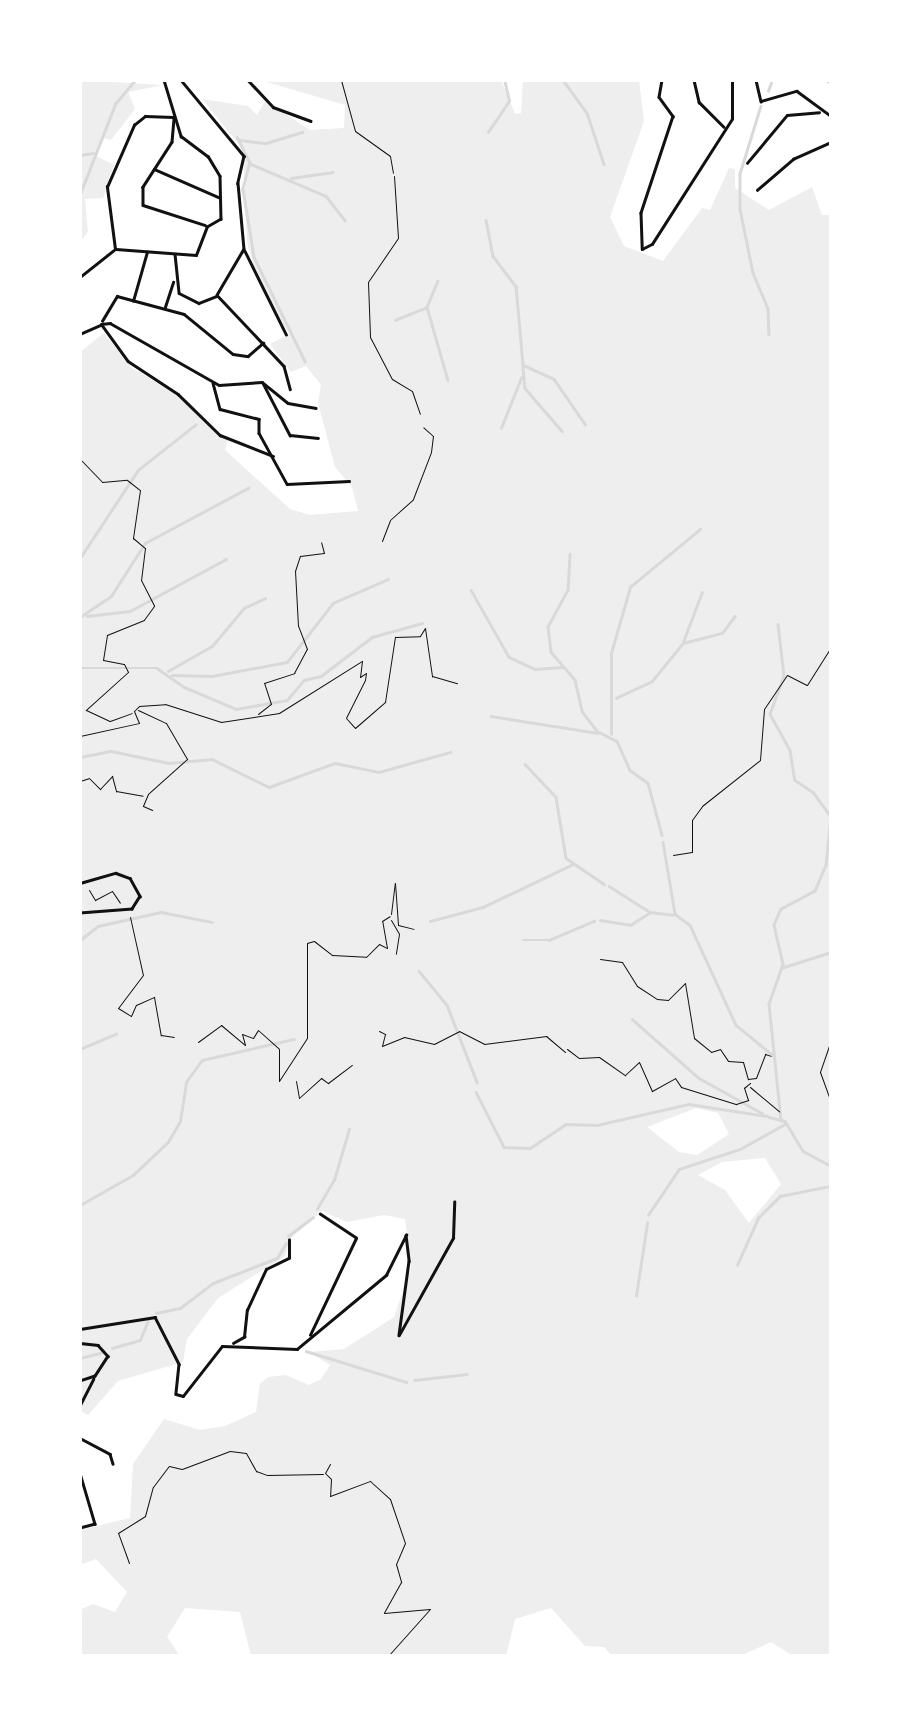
<!DOCTYPE html>
<style>
body{margin:0}
#map{position:relative;width:911px;height:1736px;overflow:hidden;background:#fff;font-family:Barlow,sans-serif}
div>[style]{position:absolute}
.green>*{inset:0;background:#eee}
.stream>*{height:2.5px;margin:-1.25px;padding:0 1.25px;transform-origin:1.25px;border-radius:1.25px;background:#d9d9d9}
.path>*{height:1px;margin:-0.5px;padding:0 0.5px;transform-origin:0.5px;border-radius:0.5px;background:#111}
.minor>*{height:2.5px;margin:-1.25px;padding:0 1.25px;transform-origin:1.25px;border-radius:1.25px;background:#111}
span{translate:-50% -50%;white-space:nowrap;text-align:center;line-height:1.15;-webkit-text-stroke:9px #fff;paint-order:stroke}
.frame{position:absolute;inset:0;border:82px solid #fff;pointer-events:none}
</style>
<div id="map">
<div class="green">
<div style="clip-path:polygon(80px 80px,163px 85px,128px 92px,135px 109px,111px 140px,103px 138px,96px 156px,114px 165px,103px 198px,85px 199px,88px 232px,80px 242px)"></div>
<div style="clip-path:polygon(evenodd,260px 80px,501px 80px,515px 114px,521px 113px,523px 80px,639px 80px,644px 121px,610px 217px,624px 246px,663px 261px,702px 208px,710px 210px,729px 168px,735px 169px,735px 188px,769px 210px,812px 187px,822px 215px,831px 215px,831px 1656px,793px 1656px,771px 1642px,740px 1656px,612px 1656px,604px 1647px,585px 1646px,551px 1608px,515px 1619px,506px 1656px,251px 1656px,240px 1612px,185px 1608px,167px 1637px,180px 1656px,80px 1656px,80px 1610px,93px 1604px,115px 1612px,127px 1592px,96px 1559px,80px 1565px,80px 1530px,130px 1518px,133px 1464px,164px 1419px,200px 1430px,225px 1426px,256px 1412px,260px 1384px,268px 1377px,286px 1375px,309px 1385px,321px 1379px,330px 1365px,309px 1352px,344px 1349px,394px 1317px,411px 1267px,405px 1219px,384px 1215px,347px 1222px,322px 1211px,291px 1238px,285px 1256px,218px 1298px,187px 1339px,183px 1362px,118px 1381px,88px 1415px,80px 1411px,80px 352px,104px 333px,132px 368px,171px 391px,228px 440px,225px 450px,290px 509px,310px 515px,358px 511px,352px 487px,335px 467px,318px 403px,321px 385px,306px 366px,291px 372px,270px 344px,289px 334px,260px 286px,247px 243px,243px 149px,202px 99px,248px 106px,257px 115px,265px 101px,310px 130px,344px 128px,345px 105px,260px 80px,696px 1108px,718px 1113px,729px 1134px,697px 1155px,679px 1152px,647px 1127px,696px 1108px,260px 80px,765px 1158px,781px 1184px,749px 1223px,725px 1190px,698px 1175px,722px 1162px,765px 1158px)"></div>
</div>
<div class="stream">
<div style="left:563px;top:80px;width:41px;rotate:54deg"></div>
<div style="left:587px;top:113px;width:54px;rotate:71.6deg"></div>
<div style="left:826px;top:80px;width:6px;rotate:31deg"></div>
<div style="left:768px;top:91px;width:12px;rotate:-70deg"></div>
<div style="left:761px;top:106px;width:71px;rotate:107.2deg"></div>
<div style="left:740px;top:174px;width:35px;rotate:90deg"></div>
<div style="left:740px;top:209px;width:65px;rotate:78.5deg"></div>
<div style="left:753px;top:273px;width:38px;rotate:67deg"></div>
<div style="left:768px;top:308px;width:26px;rotate:88deg"></div>
<div style="left:488px;top:132px;width:37px;rotate:-56deg"></div>
<div style="left:509px;top:101px;width:22px;rotate:-103deg"></div>
<div style="left:237px;top:137px;width:28px;rotate:63deg"></div>
<div style="left:250px;top:162px;width:28px;rotate:105deg"></div>
<div style="left:243px;top:189px;width:69px;rotate:80.8deg"></div>
<div style="left:254px;top:257px;width:116px;rotate:63.9deg"></div>
<div style="left:240px;top:140px;width:26px;rotate:7deg"></div>
<div style="left:266px;top:143px;width:38px;rotate:-17deg"></div>
<div style="left:80px;top:155px;width:13px;rotate:-9deg"></div>
<div style="left:251px;top:164px;width:82px;rotate:23.1deg"></div>
<div style="left:326px;top:196px;width:31px;rotate:52deg"></div>
<div style="left:291px;top:178px;width:42px;rotate:-8.1deg"></div>
<div style="left:80px;top:194px;width:97px;rotate:-68.7deg"></div>
<div style="left:115px;top:104px;width:31px;rotate:-50deg"></div>
<div style="left:486px;top:220px;width:37px;rotate:79deg"></div>
<div style="left:493px;top:256px;width:38px;rotate:53deg"></div>
<div style="left:516px;top:286px;width:79px;rotate:84.9deg"></div>
<div style="left:523px;top:365px;width:34px;rotate:24deg"></div>
<div style="left:554px;top:379px;width:55px;rotate:55.4deg"></div>
<div style="left:438px;top:281px;width:28px;rotate:113deg"></div>
<div style="left:427px;top:307px;width:76px;rotate:74deg"></div>
<div style="left:395px;top:320px;width:32px;rotate:-22deg"></div>
<div style="left:523px;top:367px;width:21px;rotate:85deg"></div>
<div style="left:525px;top:388px;width:57px;rotate:49.3deg"></div>
<div style="left:501px;top:428px;width:54px;rotate:-68.2deg"></div>
<div style="left:570px;top:554px;width:36px;rotate:93deg"></div>
<div style="left:568px;top:590px;width:42px;rotate:118.4deg"></div>
<div style="left:548px;top:627px;width:25px;rotate:83deg"></div>
<div style="left:551px;top:652px;width:37px;rotate:49deg"></div>
<div style="left:575px;top:680px;width:32px;rotate:77deg"></div>
<div style="left:582px;top:711px;width:25px;rotate:53deg"></div>
<div style="left:597px;top:731px;width:22px;rotate:27deg"></div>
<div style="left:617px;top:741px;width:32px;rotate:66deg"></div>
<div style="left:630px;top:770px;width:22px;rotate:36deg"></div>
<div style="left:648px;top:783px;width:54px;rotate:74.9deg"></div>
<div style="left:80px;top:558px;width:105px;rotate:-56.6deg"></div>
<div style="left:138px;top:470px;width:73px;rotate:-38.3deg"></div>
<div style="left:471px;top:590px;width:77px;rotate:60.4deg"></div>
<div style="left:509px;top:657px;width:29px;rotate:25deg"></div>
<div style="left:535px;top:669px;width:27px;rotate:-4deg"></div>
<div style="left:87px;top:616px;width:43px;rotate:-6.6deg"></div>
<div style="left:130px;top:611px;width:109px;rotate:-28.4deg"></div>
<div style="left:80px;top:617px;width:37px;rotate:-34deg"></div>
<div style="left:111px;top:596px;width:63px;rotate:-57.3deg"></div>
<div style="left:145px;top:543px;width:117px;rotate:-28.1deg"></div>
<div style="left:778px;top:624px;width:52px;rotate:83.4deg"></div>
<div style="left:784px;top:676px;width:40px;rotate:110.2deg"></div>
<div style="left:770px;top:714px;width:41px;rotate:60.9deg"></div>
<div style="left:790px;top:750px;width:30px;rotate:81deg"></div>
<div style="left:795px;top:780px;width:22px;rotate:34deg"></div>
<div style="left:813px;top:792px;width:31px;rotate:54deg"></div>
<div style="left:831px;top:817px;width:48px;rotate:95.9deg"></div>
<div style="left:826px;top:865px;width:28px;rotate:113deg"></div>
<div style="left:815px;top:891px;width:38px;rotate:152deg"></div>
<div style="left:781px;top:909px;width:17px;rotate:114deg"></div>
<div style="left:774px;top:925px;width:40px;rotate:77deg"></div>
<div style="left:783px;top:964px;width:42px;rotate:109.3deg"></div>
<div style="left:769px;top:1004px;width:117px;rotate:84.1deg"></div>
<div style="left:683px;top:642px;width:53px;rotate:-69.2deg"></div>
<div style="left:80px;top:668px;width:77px"></div>
<div style="left:157px;top:668px;width:33px;rotate:35deg"></div>
<div style="left:184px;top:687px;width:56px;rotate:22.9deg"></div>
<div style="left:236px;top:709px;width:52px;rotate:-10deg"></div>
<div style="left:287px;top:700px;width:26px;rotate:-50deg"></div>
<div style="left:304px;top:680px;width:17px;rotate:-13deg"></div>
<div style="left:321px;top:676px;width:64px;rotate:-37.4deg"></div>
<div style="left:372px;top:637px;width:52px;rotate:-15.6deg"></div>
<div style="left:168px;top:671px;width:51px;rotate:-29.6deg"></div>
<div style="left:212px;top:646px;width:50px;rotate:-49.9deg"></div>
<div style="left:244px;top:608px;width:23px;rotate:-25deg"></div>
<div style="left:172px;top:675px;width:40px;rotate:1.4deg"></div>
<div style="left:212px;top:676px;width:76px;rotate:-10.6deg"></div>
<div style="left:287px;top:662px;width:75px;rotate:-52.1deg"></div>
<div style="left:333px;top:603px;width:60px;rotate:-23.6deg"></div>
<div style="left:616px;top:698px;width:40px;rotate:-25deg"></div>
<div style="left:652px;top:681px;width:49px;rotate:-50.8deg"></div>
<div style="left:683px;top:643px;width:40px;rotate:-14.4deg"></div>
<div style="left:722px;top:633px;width:21px;rotate:-53deg"></div>
<div style="left:491px;top:716px;width:108px;rotate:9deg"></div>
<div style="left:611px;top:734px;width:81px;rotate:-90deg"></div>
<div style="left:611px;top:653px;width:69px;rotate:-73.9deg"></div>
<div style="left:630px;top:587px;width:91px;rotate:-39.6deg"></div>
<div style="left:80px;top:757px;width:32px;rotate:-11deg"></div>
<div style="left:111px;top:751px;width:59px;rotate:11.7deg"></div>
<div style="left:169px;top:763px;width:43px;rotate:-5.3deg"></div>
<div style="left:212px;top:759px;width:64px;rotate:26.2deg"></div>
<div style="left:269px;top:787px;width:70px;rotate:-20deg"></div>
<div style="left:335px;top:763px;width:45px;rotate:11.6deg"></div>
<div style="left:379px;top:772px;width:74px;rotate:-15.7deg"></div>
<div style="left:525px;top:764px;width:45px;rotate:46.8deg"></div>
<div style="left:556px;top:797px;width:62px;rotate:80.7deg"></div>
<div style="left:566px;top:858px;width:46px;rotate:34.4deg"></div>
<div style="left:663px;top:842px;width:73px;rotate:80.5deg"></div>
<div style="left:675px;top:914px;width:19px;rotate:36deg"></div>
<div style="left:690px;top:925px;width:110px;rotate:65.3deg"></div>
<div style="left:736px;top:1025px;width:49px;rotate:39.2deg"></div>
<div style="left:609px;top:886px;width:49px;rotate:32.4deg"></div>
<div style="left:650px;top:912px;width:23px;rotate:7deg"></div>
<div style="left:600px;top:920px;width:30px;rotate:9deg"></div>
<div style="left:630px;top:925px;width:22px;rotate:-32deg"></div>
<div style="left:430px;top:921px;width:55px;rotate:-14.8deg"></div>
<div style="left:483px;top:907px;width:98px;rotate:-25.5deg"></div>
<div style="left:80px;top:940px;width:23px;rotate:-38deg"></div>
<div style="left:98px;top:926px;width:65px;rotate:-12.5deg"></div>
<div style="left:161px;top:912px;width:52px;rotate:11.1deg"></div>
<div style="left:523px;top:940px;width:26px"></div>
<div style="left:549px;top:940px;width:49px;rotate:-22.9deg"></div>
<div style="left:781px;top:968px;width:52px;rotate:-17.7deg"></div>
<div style="left:419px;top:971px;width:44px;rotate:50.5deg"></div>
<div style="left:447px;top:1005px;width:83px;rotate:68.7deg"></div>
<div style="left:632px;top:1019px;width:89px;rotate:41.4deg"></div>
<div style="left:699px;top:1078px;width:72px;rotate:29.1deg"></div>
<div style="left:80px;top:1049px;width:39px;rotate:-23deg"></div>
<div style="left:476px;top:1092px;width:62px;rotate:63deg"></div>
<div style="left:504px;top:1147px;width:26px;rotate:2deg"></div>
<div style="left:530px;top:1148px;width:43px;rotate:-33.7deg"></div>
<div style="left:566px;top:1124px;width:31px;rotate:2deg"></div>
<div style="left:597px;top:1125px;width:94px;rotate:-12.9deg"></div>
<div style="left:689px;top:1104px;width:79px;rotate:8.7deg"></div>
<div style="left:769px;top:1117px;width:16px;rotate:14deg"></div>
<div style="left:785px;top:1121px;width:35px;rotate:59deg"></div>
<div style="left:803px;top:1151px;width:32px;rotate:28deg"></div>
<div style="left:80px;top:1205px;width:61px;rotate:-29.5deg"></div>
<div style="left:133px;top:1175px;width:48px;rotate:-43.3deg"></div>
<div style="left:168px;top:1142px;width:24px;rotate:-60deg"></div>
<div style="left:180px;top:1121px;width:39px;rotate:-81deg"></div>
<div style="left:186px;top:1082px;width:27px;rotate:-54deg"></div>
<div style="left:202px;top:1060px;width:94px;rotate:-12.9deg"></div>
<div style="left:317px;top:1209px;width:34px;rotate:-60deg"></div>
<div style="left:334px;top:1180px;width:53px;rotate:-73.6deg"></div>
<div style="left:648px;top:1215px;width:55px;rotate:-56deg"></div>
<div style="left:679px;top:1169px;width:64px;rotate:-18.2deg"></div>
<div style="left:740px;top:1149px;width:51px;rotate:-29.1deg"></div>
<div style="left:288px;top:1236px;width:31px;rotate:-37deg"></div>
<div style="left:737px;top:1265px;width:51px;rotate:-65.9deg"></div>
<div style="left:758px;top:1218px;width:31px;rotate:-45deg"></div>
<div style="left:780px;top:1196px;width:51px;rotate:-11.3deg"></div>
<div style="left:636px;top:1296px;width:74px;rotate:-81.4deg"></div>
<div style="left:156px;top:1313px;width:25px;rotate:-12deg"></div>
<div style="left:180px;top:1308px;width:41px;rotate:-37.1deg"></div>
<div style="left:213px;top:1283px;width:69px;rotate:-21.3deg"></div>
<div style="left:277px;top:1258px;width:17px;rotate:-59deg"></div>
<div style="left:112px;top:1348px;width:29px;rotate:-16deg"></div>
<div style="left:140px;top:1340px;width:22px;rotate:-68deg"></div>
<div style="left:306px;top:1351px;width:105px;rotate:17.2deg"></div>
<div style="left:80px;top:1358px;width:21px;rotate:-14deg"></div>
<div style="left:414px;top:1380px;width:53px;rotate:-6.5deg"></div>
</div>
<div class="path">
<div style="left:341px;top:80px;width:53px;rotate:74.6deg"></div>
<div style="left:355px;top:131px;width:43px;rotate:35.5deg"></div>
<div style="left:390px;top:156px;width:17px;rotate:80deg"></div>
<div style="left:394px;top:176px;width:62px;rotate:86.3deg"></div>
<div style="left:398px;top:238px;width:53px;rotate:124.3deg"></div>
<div style="left:368px;top:282px;width:55px;rotate:87.9deg"></div>
<div style="left:370px;top:337px;width:47px;rotate:62.4deg"></div>
<div style="left:392px;top:379px;width:23px;rotate:31deg"></div>
<div style="left:412px;top:391px;width:24px;rotate:71deg"></div>
<div style="left:80px;top:459px;width:32px;rotate:46deg"></div>
<div style="left:102px;top:482px;width:25px;rotate:-5deg"></div>
<div style="left:127px;top:480px;width:16px;rotate:38deg"></div>
<div style="left:140px;top:490px;width:49px;rotate:98.3deg"></div>
<div style="left:133px;top:538px;width:16px;rotate:40deg"></div>
<div style="left:145px;top:548px;width:32px;rotate:97deg"></div>
<div style="left:141px;top:580px;width:29px;rotate:63deg"></div>
<div style="left:154px;top:606px;width:17px;rotate:126deg"></div>
<div style="left:144px;top:620px;width:40px;rotate:158deg"></div>
<div style="left:107px;top:635px;width:25px;rotate:99deg"></div>
<div style="left:103px;top:660px;width:21px;rotate:11deg"></div>
<div style="left:124px;top:664px;width:9px;rotate:63deg"></div>
<div style="left:128px;top:672px;width:57px;rotate:137.9deg"></div>
<div style="left:86px;top:710px;width:26px;rotate:25deg"></div>
<div style="left:110px;top:721px;width:23px;rotate:-20deg"></div>
<div style="left:382px;top:541px;width:22px;rotate:-69deg"></div>
<div style="left:390px;top:520px;width:31px;rotate:-42deg"></div>
<div style="left:413px;top:499px;width:50px;rotate:-69deg"></div>
<div style="left:431px;top:452px;width:16px;rotate:-83deg"></div>
<div style="left:433px;top:436px;width:13px;rotate:-138deg"></div>
<div style="left:138px;top:710px;width:31px;rotate:25deg"></div>
<div style="left:166px;top:723px;width:42px;rotate:59.7deg"></div>
<div style="left:187px;top:759px;width:52px;rotate:138.1deg"></div>
<div style="left:148px;top:794px;width:13px;rotate:113deg"></div>
<div style="left:143px;top:806px;width:10px;rotate:24deg"></div>
<div style="left:258px;top:714px;width:16px;rotate:-38deg"></div>
<div style="left:271px;top:704px;width:22px;rotate:-108deg"></div>
<div style="left:264px;top:683px;width:32px;rotate:-18deg"></div>
<div style="left:294px;top:673px;width:27px;rotate:-62deg"></div>
<div style="left:307px;top:649px;width:25px;rotate:-111deg"></div>
<div style="left:298px;top:626px;width:55px;rotate:-93.1deg"></div>
<div style="left:295px;top:571px;width:16px;rotate:-72deg"></div>
<div style="left:300px;top:556px;width:24px;rotate:-7deg"></div>
<div style="left:324px;top:553px;width:11px;rotate:-105deg"></div>
<div style="left:80px;top:736px;width:60px;rotate:-12.4deg"></div>
<div style="left:139px;top:723px;width:13px;rotate:-113deg"></div>
<div style="left:134px;top:711px;width:7px;rotate:-45deg"></div>
<div style="left:139px;top:706px;width:26px;rotate:-4deg"></div>
<div style="left:165px;top:704px;width:59px;rotate:17.8deg"></div>
<div style="left:221px;top:722px;width:59px;rotate:-8.8deg"></div>
<div style="left:279px;top:713px;width:98px;rotate:-32.1deg"></div>
<div style="left:362px;top:661px;width:16px;rotate:97deg"></div>
<div style="left:360px;top:677px;width:7px;rotate:-34deg"></div>
<div style="left:366px;top:673px;width:7px;rotate:98deg"></div>
<div style="left:365px;top:680px;width:42px;rotate:116.6deg"></div>
<div style="left:346px;top:718px;width:13px;rotate:48deg"></div>
<div style="left:355px;top:728px;width:40px;rotate:-41deg"></div>
<div style="left:385px;top:702px;width:66px;rotate:-81.3deg"></div>
<div style="left:395px;top:637px;width:25px;rotate:-2deg"></div>
<div style="left:420px;top:636px;width:9px;rotate:-58deg"></div>
<div style="left:425px;top:628px;width:49px;rotate:81.7deg"></div>
<div style="left:432px;top:676px;width:26px;rotate:16deg"></div>
<div style="left:80px;top:781px;width:9px;rotate:-18deg"></div>
<div style="left:89px;top:778px;width:16px;rotate:45deg"></div>
<div style="left:100px;top:789px;width:18px;rotate:-47deg"></div>
<div style="left:112px;top:776px;width:16px;rotate:75deg"></div>
<div style="left:116px;top:791px;width:27px;rotate:10deg"></div>
<div style="left:673px;top:855px;width:19px;rotate:-9deg"></div>
<div style="left:692px;top:852px;width:32px;rotate:-90deg"></div>
<div style="left:692px;top:820px;width:17px;rotate:-54deg"></div>
<div style="left:702px;top:806px;width:74px;rotate:-38.4deg"></div>
<div style="left:760px;top:760px;width:51px;rotate:-85.5deg"></div>
<div style="left:764px;top:709px;width:41px;rotate:-55.9deg"></div>
<div style="left:787px;top:675px;width:22px;rotate:27deg"></div>
<div style="left:807px;top:685px;width:45px;rotate:-57.7deg"></div>
<div style="left:89px;top:890px;width:12px;rotate:59deg"></div>
<div style="left:95px;top:900px;width:19px;rotate:-28deg"></div>
<div style="left:112px;top:891px;width:14px;rotate:56deg"></div>
<div style="left:391px;top:914px;width:31px;rotate:-83deg"></div>
<div style="left:395px;top:883px;width:42px;rotate:85.9deg"></div>
<div style="left:398px;top:925px;width:16px;rotate:14deg"></div>
<div style="left:130px;top:917px;width:59px;rotate:77.4deg"></div>
<div style="left:143px;top:975px;width:41px;rotate:127.1deg"></div>
<div style="left:118px;top:1008px;width:15px;rotate:32deg"></div>
<div style="left:131px;top:1016px;width:12px;rotate:-66deg"></div>
<div style="left:136px;top:1005px;width:20px;rotate:-24deg"></div>
<div style="left:154px;top:997px;width:39px;rotate:80deg"></div>
<div style="left:161px;top:1035px;width:13px;rotate:9deg"></div>
<div style="left:391px;top:920px;width:16px;rotate:60deg"></div>
<div style="left:399px;top:934px;width:20px;rotate:99deg"></div>
<div style="left:600px;top:959px;width:22px;rotate:8deg"></div>
<div style="left:622px;top:962px;width:28px;rotate:58deg"></div>
<div style="left:637px;top:986px;width:24px;rotate:33deg"></div>
<div style="left:657px;top:999px;width:11px;rotate:5deg"></div>
<div style="left:668px;top:1000px;width:24px;rotate:-45deg"></div>
<div style="left:685px;top:983px;width:56px;rotate:80.7deg"></div>
<div style="left:694px;top:1038px;width:22px;rotate:39deg"></div>
<div style="left:711px;top:1052px;width:9px;rotate:-18deg"></div>
<div style="left:720px;top:1049px;width:14px;rotate:56deg"></div>
<div style="left:728px;top:1061px;width:15px;rotate:4deg"></div>
<div style="left:743px;top:1062px;width:18px;rotate:74deg"></div>
<div style="left:748px;top:1079px;width:8px;rotate:-7deg"></div>
<div style="left:756px;top:1078px;width:26px;rotate:-69deg"></div>
<div style="left:765px;top:1054px;width:6px;rotate:18deg"></div>
<div style="left:379px;top:1031px;width:7px;rotate:27deg"></div>
<div style="left:385px;top:1034px;width:12px;rotate:104deg"></div>
<div style="left:382px;top:1046px;width:24px;rotate:-22deg"></div>
<div style="left:404px;top:1037px;width:31px;rotate:13deg"></div>
<div style="left:434px;top:1044px;width:28px;rotate:-27deg"></div>
<div style="left:459px;top:1031px;width:28px;rotate:27deg"></div>
<div style="left:484px;top:1044px;width:63px;rotate:-7.4deg"></div>
<div style="left:546px;top:1036px;width:25px;rotate:40deg"></div>
<div style="left:831px;top:1040px;width:34px;rotate:109deg"></div>
<div style="left:820px;top:1072px;width:32px;rotate:70deg"></div>
<div style="left:198px;top:1042px;width:29px;rotate:-36deg"></div>
<div style="left:221px;top:1025px;width:31px;rotate:40deg"></div>
<div style="left:245px;top:1045px;width:11px;rotate:-105deg"></div>
<div style="left:242px;top:1034px;width:12px;rotate:20deg"></div>
<div style="left:253px;top:1038px;width:9px;rotate:-58deg"></div>
<div style="left:258px;top:1030px;width:28px;rotate:42deg"></div>
<div style="left:279px;top:1049px;width:32px;rotate:90deg"></div>
<div style="left:279px;top:1081px;width:51px;rotate:-56.9deg"></div>
<div style="left:307px;top:1038px;width:95px;rotate:-90deg"></div>
<div style="left:307px;top:943px;width:7px;rotate:-16deg"></div>
<div style="left:314px;top:941px;width:23px;rotate:38deg"></div>
<div style="left:332px;top:955px;width:34px;rotate:3deg"></div>
<div style="left:366px;top:957px;width:18px;rotate:-45deg"></div>
<div style="left:379px;top:944px;width:9px;rotate:27deg"></div>
<div style="left:387px;top:948px;width:27px;rotate:-100deg"></div>
<div style="left:382px;top:921px;width:9px;rotate:-32deg"></div>
<div style="left:567px;top:1049px;width:15px;rotate:37deg"></div>
<div style="left:579px;top:1058px;width:20px;rotate:-3deg"></div>
<div style="left:599px;top:1057px;width:32px;rotate:35deg"></div>
<div style="left:625px;top:1075px;width:19px;rotate:-43deg"></div>
<div style="left:639px;top:1062px;width:32px;rotate:66deg"></div>
<div style="left:652px;top:1091px;width:26px;rotate:-29deg"></div>
<div style="left:675px;top:1078px;width:11px;rotate:56deg"></div>
<div style="left:681px;top:1087px;width:58px;rotate:17.2deg"></div>
<div style="left:736px;top:1104px;width:13px;rotate:-18deg"></div>
<div style="left:748px;top:1100px;width:13px;rotate:-108deg"></div>
<div style="left:744px;top:1088px;width:8px;rotate:-40deg"></div>
<div style="left:296px;top:1081px;width:17px;rotate:80deg"></div>
<div style="left:299px;top:1098px;width:30px;rotate:-42deg"></div>
<div style="left:321px;top:1078px;width:9px;rotate:36deg"></div>
<div style="left:328px;top:1083px;width:30px;rotate:-37deg"></div>
<div style="left:750px;top:1087px;width:38px;rotate:40deg"></div>
<div style="left:330px;top:1464px;width:10px;rotate:119deg"></div>
<div style="left:325px;top:1473px;width:8px;rotate:45deg"></div>
<div style="left:331px;top:1479px;width:17px;rotate:93deg"></div>
<div style="left:330px;top:1496px;width:43px;rotate:-20.6deg"></div>
<div style="left:370px;top:1481px;width:27px;rotate:42deg"></div>
<div style="left:390px;top:1499px;width:46px;rotate:71.2deg"></div>
<div style="left:405px;top:1543px;width:23px;rotate:113deg"></div>
<div style="left:396px;top:1564px;width:19px;rotate:74deg"></div>
<div style="left:401px;top:1582px;width:35px;rotate:119deg"></div>
<div style="left:384px;top:1613px;width:46px;rotate:-5deg"></div>
<div style="left:430px;top:1609px;width:63px;rotate:131.8deg"></div>
<div style="left:129px;top:1563px;width:32px;rotate:-110deg"></div>
<div style="left:118px;top:1533px;width:32px;rotate:-32deg"></div>
<div style="left:145px;top:1516px;width:30px;rotate:-75deg"></div>
<div style="left:153px;top:1487px;width:26px;rotate:-53deg"></div>
<div style="left:169px;top:1466px;width:13px;rotate:13deg"></div>
<div style="left:182px;top:1469px;width:51px;rotate:-20.6deg"></div>
<div style="left:230px;top:1451px;width:16px;rotate:7deg"></div>
<div style="left:246px;top:1453px;width:21px;rotate:61deg"></div>
<div style="left:256px;top:1471px;width:12px;rotate:20deg"></div>
<div style="left:267px;top:1475px;width:56px;rotate:-1deg"></div>
</div>
<div class="minor">
<div style="left:164px;top:80px;width:59px;rotate:73.1deg"></div>
<div style="left:181px;top:136px;width:34px;rotate:37deg"></div>
<div style="left:208px;top:156px;width:23px;rotate:59deg"></div>
<div style="left:220px;top:176px;width:43px;rotate:88.7deg"></div>
<div style="left:221px;top:219px;width:16px;rotate:150deg"></div>
<div style="left:181px;top:80px;width:99px;rotate:50.3deg"></div>
<div style="left:244px;top:156px;width:28px;rotate:103deg"></div>
<div style="left:238px;top:183px;width:66px;rotate:84.8deg"></div>
<div style="left:244px;top:249px;width:53px;rotate:120.4deg"></div>
<div style="left:210px;top:80px;width:19px"></div>
<div style="left:248px;top:80px;width:37px;rotate:47deg"></div>
<div style="left:273px;top:107px;width:40px;rotate:20.2deg"></div>
<div style="left:662px;top:80px;width:17px;rotate:100deg"></div>
<div style="left:659px;top:97px;width:24px;rotate:54deg"></div>
<div style="left:673px;top:116px;width:102px;rotate:108.3deg"></div>
<div style="left:641px;top:213px;width:36px;rotate:88deg"></div>
<div style="left:642px;top:249px;width:11px;rotate:-27deg"></div>
<div style="left:652px;top:244px;width:148px;rotate:-57.4deg"></div>
<div style="left:732px;top:119px;width:37px;rotate:-90deg"></div>
<div style="left:694px;top:80px;width:23px;rotate:77deg"></div>
<div style="left:699px;top:102px;width:35px;rotate:45deg"></div>
<div style="left:756px;top:80px;width:22px;rotate:77deg"></div>
<div style="left:761px;top:101px;width:37px;rotate:-16deg"></div>
<div style="left:797px;top:91px;width:42px;rotate:36.3deg"></div>
<div style="left:174px;top:119px;width:23px;rotate:95deg"></div>
<div style="left:172px;top:142px;width:54px;rotate:122.8deg"></div>
<div style="left:143px;top:187px;width:18px;rotate:90deg"></div>
<div style="left:143px;top:205px;width:65px;rotate:17.9deg"></div>
<div style="left:747px;top:163px;width:62px;rotate:-50.2deg"></div>
<div style="left:787px;top:115px;width:32px;rotate:-5deg"></div>
<div style="left:154px;top:169px;width:70px;rotate:23.6deg"></div>
<div style="left:757px;top:190px;width:48px;rotate:-40.7deg"></div>
<div style="left:793px;top:159px;width:42px;rotate:-24.1deg"></div>
<div style="left:115px;top:249px;width:63px;rotate:-97.4deg"></div>
<div style="left:107px;top:187px;width:68px;rotate:-66.5deg"></div>
<div style="left:134px;top:125px;width:14px;rotate:-39deg"></div>
<div style="left:145px;top:116px;width:28px;rotate:2deg"></div>
<div style="left:116px;top:249px;width:80px;rotate:4.3deg"></div>
<div style="left:196px;top:255px;width:30px;rotate:-69deg"></div>
<div style="left:245px;top:251px;width:93px;rotate:63.7deg"></div>
<div style="left:175px;top:254px;width:39px;rotate:84deg"></div>
<div style="left:179px;top:293px;width:22px;rotate:27deg"></div>
<div style="left:199px;top:303px;width:18px;rotate:-22deg"></div>
<div style="left:80px;top:277px;width:43px;rotate:-38.5deg"></div>
<div style="left:218px;top:296px;width:96px;rotate:46.7deg"></div>
<div style="left:284px;top:366px;width:24px;rotate:75deg"></div>
<div style="left:133px;top:301px;width:51px;rotate:-74.1deg"></div>
<div style="left:165px;top:307px;width:26px;rotate:-72deg"></div>
<div style="left:102px;top:321px;width:29px;rotate:-59deg"></div>
<div style="left:117px;top:296px;width:69px;rotate:15deg"></div>
<div style="left:184px;top:314px;width:63px;rotate:39.2deg"></div>
<div style="left:233px;top:354px;width:15px;rotate:8deg"></div>
<div style="left:248px;top:356px;width:20px;rotate:-41deg"></div>
<div style="left:101px;top:324px;width:9px;rotate:-6deg"></div>
<div style="left:110px;top:323px;width:125px;rotate:29.6deg"></div>
<div style="left:219px;top:385px;width:43px;rotate:-4deg"></div>
<div style="left:262px;top:382px;width:33px;rotate:39deg"></div>
<div style="left:288px;top:403px;width:28px;rotate:10deg"></div>
<div style="left:102px;top:325px;width:44px;rotate:54.2deg"></div>
<div style="left:128px;top:361px;width:60px;rotate:33.4deg"></div>
<div style="left:178px;top:394px;width:59px;rotate:44.3deg"></div>
<div style="left:220px;top:435px;width:57px;rotate:21.6deg"></div>
<div style="left:80px;top:334px;width:22px;rotate:-24deg"></div>
<div style="left:213px;top:383px;width:27px;rotate:75deg"></div>
<div style="left:220px;top:409px;width:40px;rotate:14.4deg"></div>
<div style="left:259px;top:419px;width:14px;rotate:90deg"></div>
<div style="left:259px;top:433px;width:58px;rotate:61.2deg"></div>
<div style="left:287px;top:484px;width:62px;rotate:-2.8deg"></div>
<div style="left:263px;top:383px;width:59px;rotate:62.6deg"></div>
<div style="left:290px;top:435px;width:28px;rotate:6deg"></div>
<div style="left:80px;top:883px;width:37px;rotate:-16deg"></div>
<div style="left:116px;top:873px;width:15px;rotate:20deg"></div>
<div style="left:130px;top:878px;width:21px;rotate:61deg"></div>
<div style="left:140px;top:896px;width:15px;rotate:122deg"></div>
<div style="left:132px;top:909px;width:52px;rotate:175.6deg"></div>
<div style="left:80px;top:1329px;width:76px;rotate:-9.1deg"></div>
<div style="left:155px;top:1317px;width:53px;rotate:62.9deg"></div>
<div style="left:179px;top:1364px;width:30px;rotate:96deg"></div>
<div style="left:176px;top:1394px;width:7px;rotate:16deg"></div>
<div style="left:183px;top:1396px;width:63px;rotate:-52deg"></div>
<div style="left:222px;top:1346px;width:75px;rotate:2.3deg"></div>
<div style="left:297px;top:1349px;width:116px;rotate:-39.7deg"></div>
<div style="left:386px;top:1275px;width:45px;rotate:-63.4deg"></div>
<div style="left:406px;top:1235px;width:26px;rotate:83deg"></div>
<div style="left:409px;top:1261px;width:75px;rotate:97.7deg"></div>
<div style="left:399px;top:1335px;width:111px;rotate:-60.9deg"></div>
<div style="left:453px;top:1238px;width:36px;rotate:-88deg"></div>
<div style="left:310px;top:1335px;width:107px;rotate:-64.6deg"></div>
<div style="left:356px;top:1238px;width:43px;rotate:-146.3deg"></div>
<div style="left:80px;top:1343px;width:18px;rotate:6deg"></div>
<div style="left:98px;top:1345px;width:15px;rotate:48deg"></div>
<div style="left:108px;top:1356px;width:24px;rotate:123deg"></div>
<div style="left:95px;top:1376px;width:16px;rotate:162deg"></div>
<div style="left:233px;top:1343px;width:13px;rotate:-29deg"></div>
<div style="left:244px;top:1337px;width:27px;rotate:-84deg"></div>
<div style="left:247px;top:1310px;width:45px;rotate:-65.1deg"></div>
<div style="left:266px;top:1269px;width:25px;rotate:-26deg"></div>
<div style="left:289px;top:1258px;width:18px;rotate:-90deg"></div>
<div style="left:80px;top:1405px;width:29px;rotate:-63deg"></div>
<div style="left:80px;top:1438px;width:34px;rotate:28deg"></div>
<div style="left:110px;top:1454px;width:10px;rotate:73deg"></div>
<div style="left:80px;top:1473px;width:53px;rotate:73.6deg"></div>
<div style="left:95px;top:1524px;width:16px;rotate:165deg"></div>
</div>
<div class="frame"></div>
</div>
